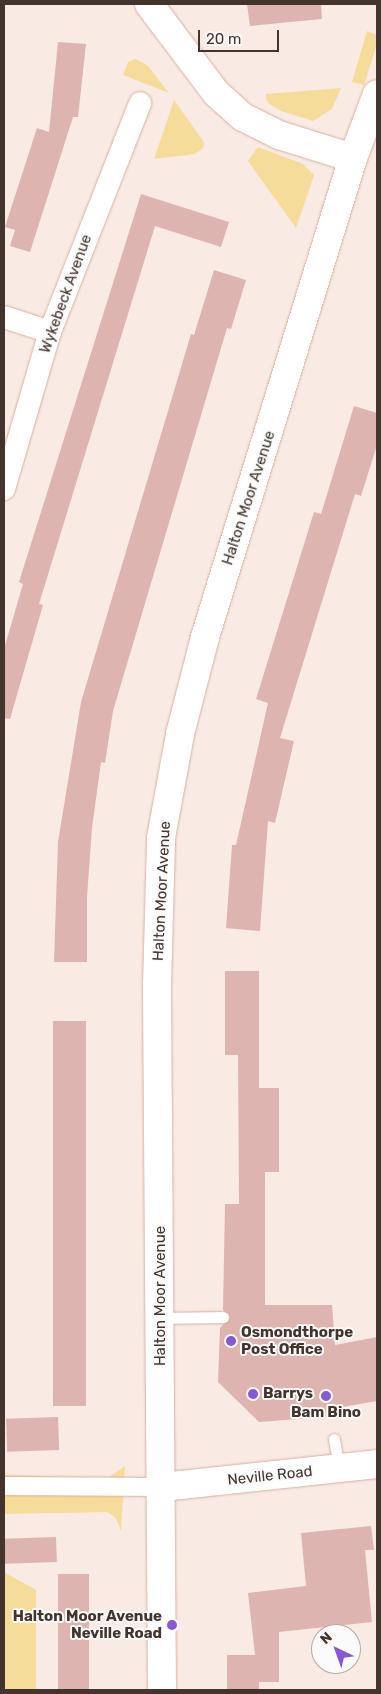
<!DOCTYPE html>
<style>
body{margin:0}
#map{position:relative;width:381px;height:1694px;overflow:hidden;background:#f9eae3;font-family:Rubik,sans-serif}
div>[style]{position:absolute}
.green>*{inset:0;background:#f6dc9a}
.building>*{inset:0;background:#ddb4b0;transform-origin:0 0}
.roads{filter:drop-shadow(0 0 1px #d6b1a1) drop-shadow(0 0 1px #d6b1a1)}
.service>*{height:11px;margin:-5.5px;padding:0 5.5px;transform-origin:5.5px;border-radius:5.5px;background:#fff}
.pedestrian>*{height:18px;margin:-9px;padding:0 9px;transform-origin:9px;border-radius:9px;background:#fff}
.minor>*{height:22px;margin:-11px;padding:0 11px;transform-origin:11px;border-radius:11px;background:#fff}
.tertiary>*{height:28px;margin:-14px;padding:0 14px;transform-origin:14px;border-radius:14px;background:#fff}
.dots>*{width:14px;height:14px;translate:-50% -50%;box-sizing:border-box;border:2px solid #fafafa;border-radius:50%}
span{translate:-50% -50%;white-space:nowrap;text-align:center;line-height:1.15;-webkit-text-stroke:4px #fafafa;paint-order:stroke}
.street-label{font-size:15px;color:#43342d}
.poi-label{font-size:15px;color:#43342d;font-weight:700}
.left{translate:0 -50%;text-align:left}
.right{translate:-100% -50%;text-align:right}
.frame{position:absolute;inset:0;border:5px solid #43342d;pointer-events:none}
.north{position:absolute;left:311px;top:1624px;width:50px;height:50px;box-sizing:border-box;background:#fafafa;border:1px solid #b1aba8;border-radius:50%;rotate:318deg;font-size:14px;font-weight:700;line-height:20px;text-align:center;color:#43342d}
.north::after{content:'';display:block;margin:auto;width:18px;height:22px;background:#8758d1;clip-path:polygon(50% 0,100% 100%,50% 72%,0 100%)}
.scale{position:absolute;left:198px;top:30px;width:81px;height:22px;box-sizing:border-box;border:2px solid #43342d;border-top:0;padding-left:6px;font-size:15px;line-height:18px;white-space:nowrap;color:#43342d;-webkit-text-stroke:4px #fafafa;paint-order:stroke}
</style>
<div id="map">
<div class="green">
<div style="clip-path:polygon(367px 31px,377px 35px,377px 44px,364px 85px,352px 82px)"></div>
<div style="clip-path:polygon(136px 59px,148px 66px,169px 93px,123px 75px,128px 62px)"></div>
<div style="clip-path:polygon(341px 88px,332px 109px,313px 121px,281px 111px,268px 103px,266px 98px,266px 94px)"></div>
<div style="clip-path:polygon(174px 100px,204px 142px,203px 148px,195px 154px,154px 159px)"></div>
<div style="clip-path:polygon(258px 147px,303px 164px,314px 175px,296px 228px,248px 161px)"></div>
<div style="clip-path:polygon(125px 1466px,121px 1531px,116px 1518px,107px 1512px,4px 1514px,4px 1475px,108px 1478px)"></div>
<div style="clip-path:polygon(4px 1572px,36px 1590px,36px 1690px,4px 1690px)"></div>
</div>
<div class="building">
<div style="clip-path:polygon(247px 4px,321px 4px,322px 19px,250px 26px)"></div>
<div style="clip-path:polygon(58px 42px,86px 44px,78px 117px,73px 117px,30px 252px,10px 246px,15px 230px,5px 227px,37px 128px,49px 132px)"></div>
<div style="clip-path:polygon(141px 194px,229px 222px,221px 247px,155px 226px,39px 604px,43px 605px,10px 719px,4px 718px,4px 649px,23px 584px,19px 582px)"></div>
<div style="clip-path:polygon(214px 270px,246px 280px,231px 329px,227px 328px,113px 711px,105px 763px,101px 762px,92px 828px,87px 897px,87px 962px,54px 962px,58px 842px,81px 702px,191px 334px,194px 335px)"></div>
<div style="clip-path:polygon(354px 406px,377px 413px,377px 445px,361px 496px,355px 494px,280px 738px,294px 741px,275px 823px,268px 821px,260px 931px,226px 928px,232px 845px,236px 845px,268px 703px,256px 699px,314px 512px,321px 514px)"></div>
<div style="clip-path:polygon(225px 971px,259px 971px,259px 1088px,279px 1088px,279px 1172px,265px 1172px,265px 1305px,332px 1305px,335px 1345px,377px 1337px,377px 1401px,337px 1408px,338px 1416px,259px 1422px,218px 1382px,220px 1328px,230px 1317px,223px 1310px,225px 1204px,239px 1204px,238px 1055px,225px 1055px)"></div>
<div style="left:53px;top:1021px;width:33px;height:385px"></div>
<div style="left:58px;top:1417px;width:33px;height:52px;rotate:88deg"></div>
<div style="clip-path:polygon(371px 1526px,374px 1550px,365px 1550px,372px 1622px,279px 1632px,279px 1682px,259px 1682px,259px 1690px,227px 1690px,227px 1655px,255px 1655px,248px 1593px,306px 1586px,301px 1533px)"></div>
<div style="left:56px;top:1537px;width:25px;height:52px;rotate:88deg"></div>
<div style="left:89px;top:1574px;width:116px;height:31px;rotate:90deg"></div>
</div>
<div class="roads">
<div class="service">
<div style="left:161px;top:1318px;width:62px;rotate:-0.9deg"></div>
<div style="left:334px;top:1439px;width:29px;rotate:80deg"></div>
</div>
<div class="pedestrian">
<div style="left:4px;top:1486px;width:158px;rotate:0.4deg"></div>
</div>
<div class="minor">
<div style="left:4px;top:317px;width:48px;rotate:18.1deg"></div>
<div style="left:4px;top:489px;width:164px;rotate:-73.7deg"></div>
<div style="left:50px;top:332px;width:246px;rotate:-68.5deg"></div>
</div>
<div class="tertiary">
<div style="left:149px;top:4px;width:111px;rotate:53deg"></div>
<div style="left:216px;top:93px;width:36px;rotate:42deg"></div>
<div style="left:243px;top:117px;width:40px;rotate:26.6deg"></div>
<div style="left:279px;top:135px;width:77px;rotate:17.3deg"></div>
<div style="left:162px;top:1487px;width:216px;rotate:-6.1deg"></div>
<div style="left:162px;top:1690px;width:705px;rotate:-90.41deg"></div>
<div style="left:157px;top:985px;width:147px;rotate:-88.4deg"></div>
<div style="left:161px;top:838px;width:106px;rotate:-79.6deg"></div>
<div style="left:180px;top:734px;width:100px;rotate:-75.5deg"></div>
<div style="left:205px;top:637px;width:501px;rotate:-72.83deg"></div>
<div style="left:353px;top:158px;width:68px;rotate:-69.4deg"></div>
</div>
</div>
<div class="dots">
<div style="left:231px;top:1341px;background:#8758d1"></div>
<div style="left:253px;top:1394px;background:#8758d1"></div>
<div style="left:326px;top:1396px;background:#8758d1"></div>
<div style="left:172px;top:1625px;background:#8758d1"></div>
</div>
<div class="street-label">
<span style="left:66px;top:294px;rotate:-70deg">Wykebeck Avenue</span>
<span style="left:249px;top:498px;rotate:-72deg">Halton Moor Avenue</span>
<span style="left:162px;top:891px;rotate:-87deg">Halton Moor Avenue</span>
<span style="left:161px;top:1296px;rotate:-90deg">Halton Moor Avenue</span>
<span style="left:270px;top:1476px;rotate:-6deg">Neville Road</span>
</div>
<div class="poi-label">
<span class="left" style="left:241px;top:1341px">Osmondthorpe<br>Post Office</span>
<span class="left" style="left:263px;top:1394px">Barrys</span>
<span style="left:326px;top:1413px">Bam Bino</span>
<span class="right" style="left:162px;top:1625px">Halton Moor Avenue<br>Neville Road</span>
</div>
<div class="frame"></div>
<div class="north">N</div>
<div class="scale">20 m</div>
</div>
